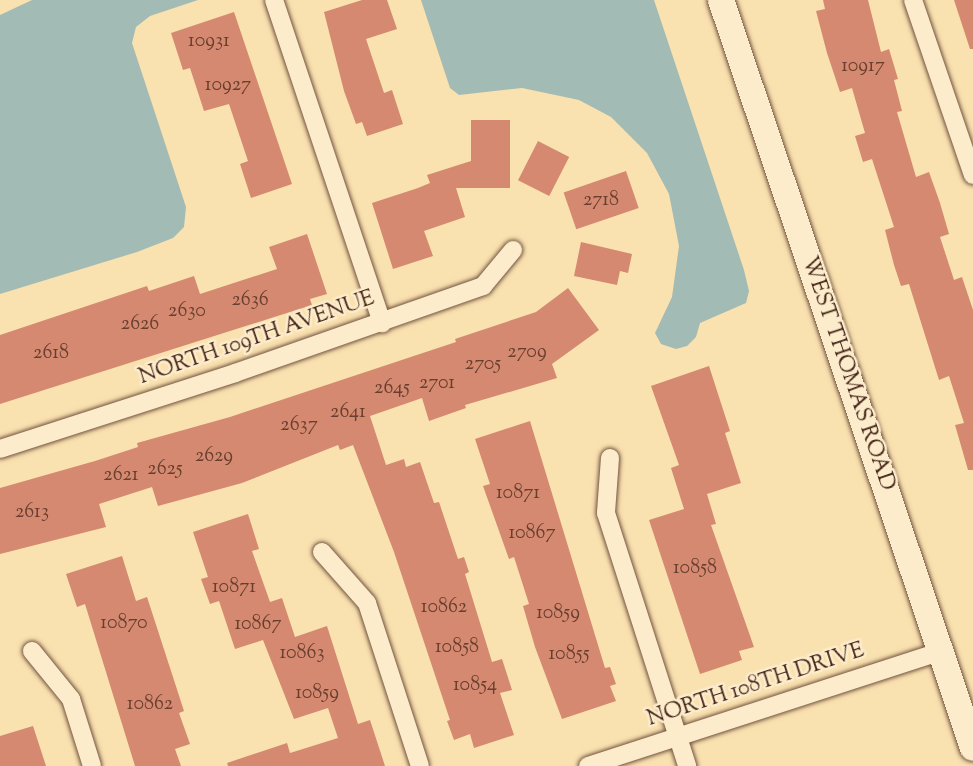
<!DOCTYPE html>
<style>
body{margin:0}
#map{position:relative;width:973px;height:766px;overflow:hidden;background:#fae1b0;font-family:"Sorts Mill Goudy",serif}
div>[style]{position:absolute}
.water>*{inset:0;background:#a2bbb5}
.building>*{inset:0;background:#d48970;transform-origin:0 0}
.roads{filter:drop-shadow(0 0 2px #72543e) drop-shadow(0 0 2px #72543e)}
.street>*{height:18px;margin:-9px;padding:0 9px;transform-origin:9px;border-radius:9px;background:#fceccc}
.secondary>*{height:26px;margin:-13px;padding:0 13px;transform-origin:13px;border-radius:13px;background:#fceccc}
span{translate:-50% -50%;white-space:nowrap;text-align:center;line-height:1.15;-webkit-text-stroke:5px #fceccc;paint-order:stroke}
.number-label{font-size:20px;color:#683e2e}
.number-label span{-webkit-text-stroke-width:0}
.street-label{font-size:22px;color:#442518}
</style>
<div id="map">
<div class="water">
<div style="clip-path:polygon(32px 0,198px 0,150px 16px,136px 27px,132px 43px,186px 207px,184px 227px,173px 238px,137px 252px,0 294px,0 15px)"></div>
<div style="clip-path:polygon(421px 0,654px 0,744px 270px,749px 291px,746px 303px,700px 323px,696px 337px,687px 346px,676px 349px,661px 344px,655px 333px,672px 297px,679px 246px,669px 194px,647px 153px,611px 117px,579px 100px,522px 88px,459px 95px,450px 88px)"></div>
</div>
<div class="building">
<div style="clip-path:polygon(362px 0,387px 0,397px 29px,366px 39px,384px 93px,392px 90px,403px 124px,367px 136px,362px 122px,356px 124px,344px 91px,324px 12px)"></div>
<div style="clip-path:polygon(823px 0,868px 0,881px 52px,889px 49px,898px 79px,894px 80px,902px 111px,897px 112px,916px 177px,929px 172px,940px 203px,949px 234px,940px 237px,954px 280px,962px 277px,973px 310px,973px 470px,968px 470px,955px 425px,964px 423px,949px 376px,939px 380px,909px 284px,901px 286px,894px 265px,885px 230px,894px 227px,872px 159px,863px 162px,855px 136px,865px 133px,852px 88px,840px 92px,827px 53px,816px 11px,825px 9px)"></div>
<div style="clip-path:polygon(954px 0,973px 0,973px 49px,970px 49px)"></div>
<div style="clip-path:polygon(234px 12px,292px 184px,251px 198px,240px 164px,248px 161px,229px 104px,204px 111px,190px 68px,183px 70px,171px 33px)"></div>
<div style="clip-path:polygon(471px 120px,510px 120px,510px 188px,456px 188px,465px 217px,424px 231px,433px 256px,393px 269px,372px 203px,418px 188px,430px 183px,427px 175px,471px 161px)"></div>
<div style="left:538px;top:141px;width:35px;height:44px;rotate:27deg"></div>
<div style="left:626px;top:171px;width:39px;height:66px;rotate:71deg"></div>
<div style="clip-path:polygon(307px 234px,327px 294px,310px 299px,312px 305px,0 404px,0 335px,147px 286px,149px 291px,194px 276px,200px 294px,277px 269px,269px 247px)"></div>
<div style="clip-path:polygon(581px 242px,632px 254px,628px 273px,620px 271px,617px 285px,574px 276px)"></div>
<div style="clip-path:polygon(568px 288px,599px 330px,552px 364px,557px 378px,465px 405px,466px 408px,429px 421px,422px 398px,370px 416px,386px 465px,404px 459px,406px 467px,420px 462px,434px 503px,439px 502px,458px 559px,464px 557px,469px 572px,465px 574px,492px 662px,502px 659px,512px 690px,500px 693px,514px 735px,474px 748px,470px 734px,454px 740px,447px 721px,450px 720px,394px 552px,353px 445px,340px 450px,338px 445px,242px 483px,158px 506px,152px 487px,99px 504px,106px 527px,0 554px,0 488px,95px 461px,138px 447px,137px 443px,230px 417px,456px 342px,455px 339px,536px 312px)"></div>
<div style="clip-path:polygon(709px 366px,730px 431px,725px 433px,741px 483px,707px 494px,716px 524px,711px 525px,754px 647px,739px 651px,742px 660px,700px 674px,649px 520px,684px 509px,671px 468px,679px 465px,651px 386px)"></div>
<div style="clip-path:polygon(530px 421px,605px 668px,610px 667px,616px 684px,610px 686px,616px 701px,562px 719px,535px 647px,523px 606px,529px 604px,514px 557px,509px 559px,483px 486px,490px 484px,475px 439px)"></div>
<div style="clip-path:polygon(248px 514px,259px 549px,252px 551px,270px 602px,282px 598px,295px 637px,327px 626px,358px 724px,370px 720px,385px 766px,228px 766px,227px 763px,287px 743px,290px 753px,338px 738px,328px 708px,294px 719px,263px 640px,235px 649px,219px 601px,210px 604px,201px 579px,208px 577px,193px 532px)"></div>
<div style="clip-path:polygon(122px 556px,136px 601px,147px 597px,184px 711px,179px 713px,190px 744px,175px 749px,181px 766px,135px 766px,85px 604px,77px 607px,66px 574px)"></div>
<div style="clip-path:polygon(33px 726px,46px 766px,0 766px,0 736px)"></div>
</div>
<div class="roads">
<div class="street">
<div style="left:274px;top:0;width:341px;rotate:71.5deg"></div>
<div style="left:913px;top:0;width:185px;rotate:71.1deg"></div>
<div style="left:0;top:449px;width:247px;rotate:-17.9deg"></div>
<div style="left:235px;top:373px;width:263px;rotate:-19.3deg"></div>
<div style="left:483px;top:286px;width:47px;rotate:-50.2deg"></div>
<div style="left:610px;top:458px;width:55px;rotate:94.2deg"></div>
<div style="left:606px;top:513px;width:266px;rotate:72.2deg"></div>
<div style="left:322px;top:552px;width:68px;rotate:48.6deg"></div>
<div style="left:367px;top:603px;width:171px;rotate:72deg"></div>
<div style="left:32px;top:651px;width:62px;rotate:50.9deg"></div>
<div style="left:71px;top:699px;width:70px;rotate:72.6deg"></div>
<div style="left:588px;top:766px;width:369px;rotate:-18deg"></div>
</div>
<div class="secondary">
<div style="left:721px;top:0;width:789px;rotate:71.38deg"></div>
</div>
</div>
<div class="number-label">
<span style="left:209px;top:41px">10931</span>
<span style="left:863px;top:66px">10917</span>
<span style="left:228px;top:85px">10927</span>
<span style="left:601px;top:200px">2718</span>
<span style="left:250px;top:300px">2636</span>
<span style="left:187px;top:311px">2630</span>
<span style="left:140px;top:324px">2626</span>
<span style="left:527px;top:352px">2709</span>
<span style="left:51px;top:353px">2618</span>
<span style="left:483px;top:364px">2705</span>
<span style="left:437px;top:383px">2701</span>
<span style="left:392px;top:388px">2645</span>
<span style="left:348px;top:412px">2641</span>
<span style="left:299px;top:425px">2637</span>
<span style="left:214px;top:456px">2629</span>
<span style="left:165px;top:469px">2625</span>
<span style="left:121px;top:475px">2621</span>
<span style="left:518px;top:493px">10871</span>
<span style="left:32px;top:512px">2613</span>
<span style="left:532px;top:533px">10867</span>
<span style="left:695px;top:568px">10858</span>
<span style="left:234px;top:587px">10871</span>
<span style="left:444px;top:607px">10862</span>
<span style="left:558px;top:613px">10859</span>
<span style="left:124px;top:623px">10870</span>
<span style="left:258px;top:624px">10867</span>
<span style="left:457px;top:647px">10858</span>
<span style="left:302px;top:653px">10863</span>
<span style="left:569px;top:654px">10855</span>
<span style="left:475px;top:685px">10854</span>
<span style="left:317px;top:693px">10859</span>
<span style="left:150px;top:704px">10862</span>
</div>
<div class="street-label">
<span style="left:257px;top:339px;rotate:-19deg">NORTH 109TH AVENUE</span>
<span style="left:847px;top:374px;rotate:71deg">WEST THOMAS ROAD</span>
<span style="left:756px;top:686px;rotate:-18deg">NORTH 108TH DRIVE</span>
</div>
</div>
